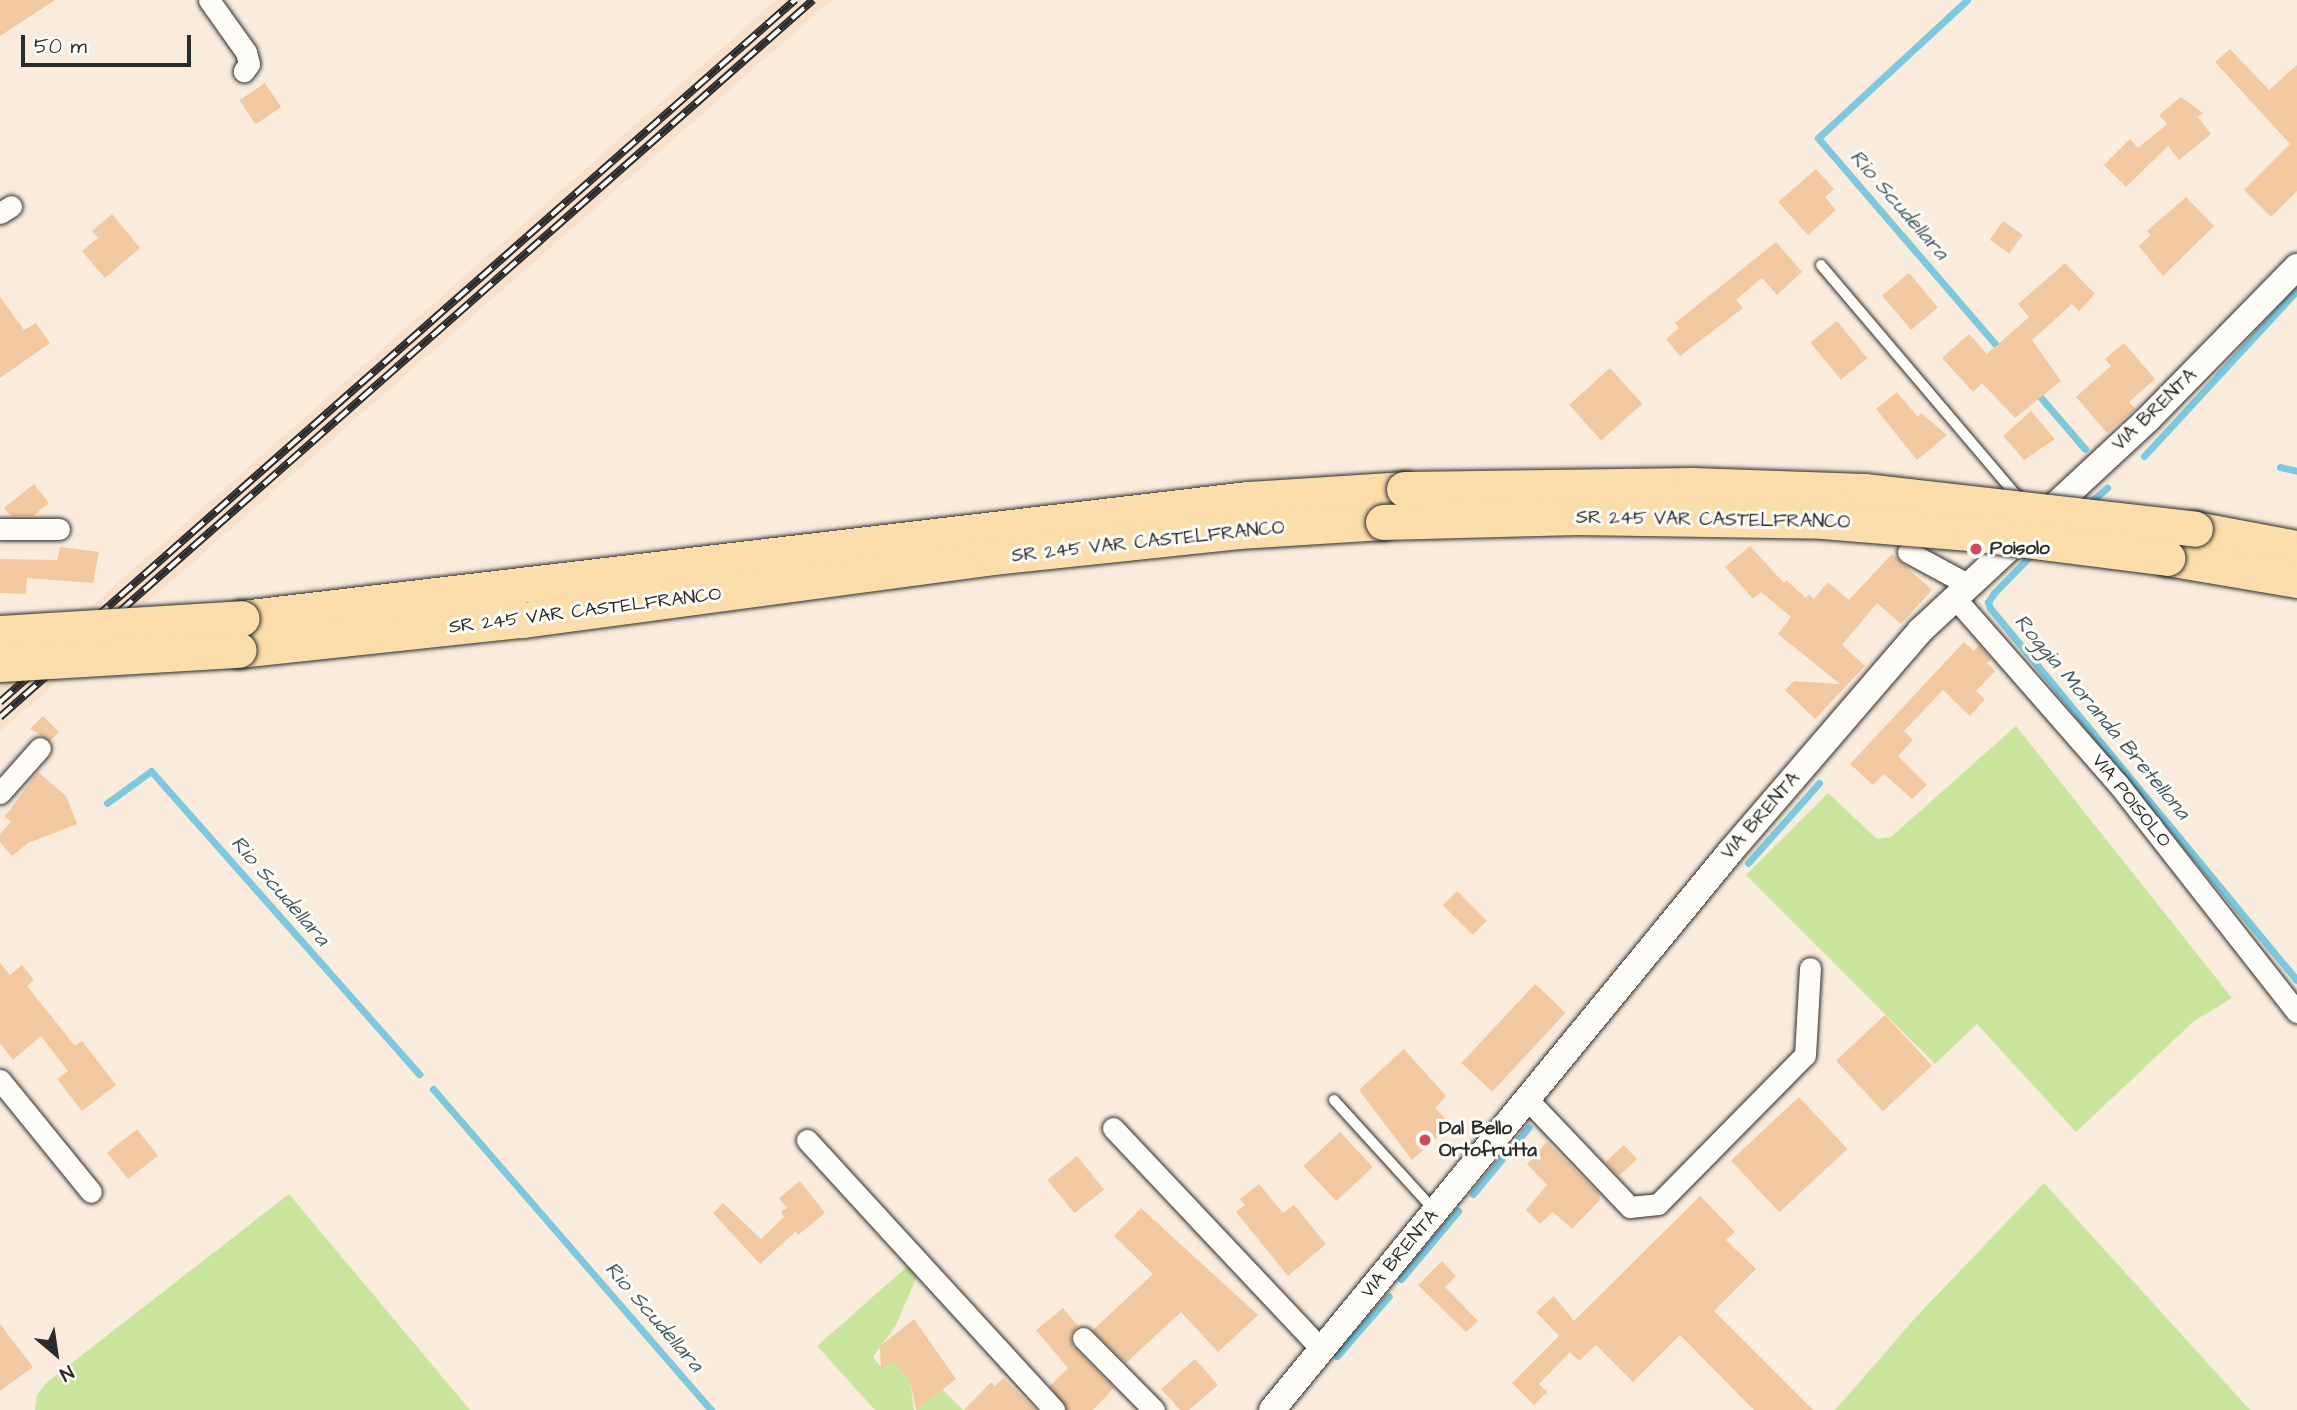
<!DOCTYPE html>
<style>
body{margin:0}
#map{position:relative;width:2297px;height:1410px;overflow:hidden;background:#f9ecdd;font-family:"Architects Daughter",sans-serif}
div>[style]{position:absolute}
.built>*{inset:0;background:#f7e1cb}
.green>*{inset:0;background:#c9e59c}
.stream>*{height:7px;margin:-3.5px;padding:0 3.5px;transform-origin:3.5px;border-radius:3.5px;background:#7dc8dc}
.building>*{inset:0;background:#f1c8a0;transform-origin:0 0}
.roads{filter:drop-shadow(0 0 2px #2b2b2b) drop-shadow(0 0 2px #2b2b2b)}
.service>*{height:10px;margin:-5px;padding:0 5px;transform-origin:5px;border-radius:5px;background:#fdfcf7}
.minor>*{height:21px;margin:-10.5px;padding:0 10.5px;transform-origin:10.5px;border-radius:10.5px;background:#fdfcf7}
.tertiary>*{height:26px;margin:-13px;padding:0 13px;transform-origin:13px;border-radius:13px;background:#fdfcf7}
.trunk>*{height:35px;margin:-17.5px;padding:0 17.5px;transform-origin:17.5px;border-radius:17.5px;background:#faddab}
.rail>*{height:8px;margin-top:-4px;transform-origin:0;background:repeating-linear-gradient(90deg,#fdfcf7 0 16px,#2b2b2b 0 32px);box-sizing:border-box;border-block:2px solid #2b2b2b}
.bridges{filter:drop-shadow(0 0 2px #2b2b2b) drop-shadow(0 0 2px #2b2b2b)}
.trunk-bridge>*{height:35px;margin:-17.5px;padding:0 17.5px;transform-origin:17.5px;border-radius:17.5px;background:#faddab}
.dots>*{width:19px;height:19px;translate:-50% -50%;box-sizing:border-box;border:4px solid #fdfcf7;border-radius:50%}
span{translate:-50% -50%;white-space:nowrap;text-align:center;line-height:1.15;-webkit-text-stroke:6px #fdfcf7;paint-order:stroke}
.street-label{font-size:19px;color:#2b2b2b}
.poi-label{font-size:19px;color:#2b2b2b;font-weight:700}
.left{translate:0 -50%;text-align:left}
.water-label{font-size:21px;color:#445a60;font-style:italic}
.north{position:absolute;left:21px;top:1319px;width:70px;height:70px;-webkit-text-stroke:5px #fdfcf7;paint-order:stroke;rotate:151deg;font-size:19px;font-weight:700;line-height:28px;text-align:center;color:#2b2b2b}
.north::after{content:'';display:block;margin:auto;width:24px;height:32px;background:#2b2b2b;clip-path:polygon(50% 0,100% 100%,50% 72%,0 100%)}
.scale{position:absolute;left:21px;top:35px;width:170px;height:32px;box-sizing:border-box;border:4px solid #2b2b2b;border-top:0;padding-left:9px;font-size:21px;line-height:24px;white-space:nowrap;color:#2b2b2b;-webkit-text-stroke:5px #fdfcf7;paint-order:stroke}
</style>
<div id="map">
<div class="built">
<div style="clip-path:polygon(776px 0,832px 0,0 732px,0 687px)"></div>
</div>
<div class="green">
<div style="clip-path:polygon(2016px 726px,2232px 998px,2194px 1021px,2076px 1132px,1977px 1024px,1935px 1064px,1746px 875px,1828px 793px,1877px 839px,1891px 837px)"></div>
<div style="clip-path:polygon(2044px 1183px,2250px 1410px,1835px 1410px,1917px 1316px)"></div>
<div style="clip-path:polygon(289px 1194px,470px 1410px,35px 1410px,37px 1395px,46px 1383px)"></div>
<div style="clip-path:polygon(909px 1265px,917px 1276px,896px 1325px,873px 1357px,882px 1368px,892px 1361px,910px 1381px,914px 1410px,875px 1410px,817px 1346px)"></div>
<div style="clip-path:polygon(942px 1389px,963px 1410px,916px 1410px)"></div>
</div>
<div class="stream">
<div style="left:1967px;top:0;width:203px;rotate:137.2deg"></div>
<div style="left:1818px;top:138px;width:281px;rotate:49.3deg"></div>
<div style="left:2036px;top:392px;width:75px;rotate:49.3deg"></div>
<div style="left:2144px;top:456px;width:226px;rotate:-47.3deg"></div>
<div style="left:2280px;top:467px;width:17px;rotate:13deg"></div>
<div style="left:2086px;top:506px;width:28px;rotate:-41deg"></div>
<div style="left:2033px;top:553px;width:56px;rotate:134.3deg"></div>
<div style="left:1994px;top:593px;width:11px;rotate:124deg"></div>
<div style="left:1988px;top:602px;width:6px;rotate:72deg"></div>
<div style="left:1990px;top:608px;width:482px;rotate:50.5deg"></div>
<div style="left:107px;top:803px;width:54px;rotate:-36deg"></div>
<div style="left:151px;top:771px;width:405px;rotate:48.5deg"></div>
<div style="left:1748px;top:863px;width:107px;rotate:-48.4deg"></div>
<div style="left:433px;top:1089px;width:425px;rotate:49.1deg"></div>
<div style="left:1512px;top:1147px;width:26px;rotate:-50deg"></div>
<div style="left:1473px;top:1194px;width:45px;rotate:-50.4deg"></div>
<div style="left:1401px;top:1279px;width:89px;rotate:-50deg"></div>
<div style="left:1337px;top:1356px;width:79px;rotate:-49.1deg"></div>
</div>
<div class="building">
<div style="clip-path:polygon(0 0,55px 0,0 36px)"></div>
<div style="clip-path:polygon(2230px 49px,2269px 90px,2297px 65px,2297px 191px,2271px 217px,2244px 190px,2290px 144px,2215px 62px)"></div>
<div style="left:265px;top:83px;width:29px;height:31px;rotate:56deg"></div>
<div style="clip-path:polygon(2181px 97px,2203px 113px,2198px 117px,2211px 134px,2179px 160px,2168px 146px,2126px 187px,2104px 165px,2130px 139px,2138px 148px,2167px 124px,2159px 115px)"></div>
<div style="clip-path:polygon(1816px 169px,1834px 189px,1825px 197px,1836px 210px,1808px 235px,1778px 202px)"></div>
<div style="clip-path:polygon(2186px 197px,2214px 226px,2163px 276px,2139px 246px,2151px 235px,2147px 231px)"></div>
<div style="clip-path:polygon(112px 214px,140px 248px,105px 278px,82px 251px,98px 238px,92px 231px)"></div>
<div style="left:2003px;top:221px;width:24px;height:23px;rotate:35deg"></div>
<div style="clip-path:polygon(1776px 242px,1802px 272px,1777px 295px,1762px 278px,1736px 300px,1743px 308px,1680px 356px,1666px 339px,1679px 328px,1675px 323px)"></div>
<div style="clip-path:polygon(2065px 263px,2095px 294px,2079px 311px,2072px 304px,2032px 340px,2061px 381px,2015px 418px,1982px 383px,1973px 392px,1942px 358px,1969px 334px,1987px 354px,2029px 317px,2018px 304px)"></div>
<div style="left:1909px;top:273px;width:45px;height:35px;rotate:50deg"></div>
<div style="clip-path:polygon(0 297px,24px 330px,36px 323px,50px 343px,0 378px)"></div>
<div style="left:1837px;top:321px;width:48px;height:34px;rotate:51deg"></div>
<div style="clip-path:polygon(2124px 343px,2155px 379px,2129px 402px,2135px 409px,2107px 433px,2076px 397px,2111px 366px,2105px 359px)"></div>
<div style="left:1610px;top:368px;width:48px;height:55px;rotate:48deg"></div>
<div style="clip-path:polygon(1897px 392px,1918px 417px,1921px 413px,1947px 435px,1917px 460px,1876px 409px)"></div>
<div style="clip-path:polygon(2031px 411px,2055px 439px,2024px 460px,2003px 436px)"></div>
<div style="clip-path:polygon(34px 484px,49px 503px,33px 516px,11px 516px,4px 508px)"></div>
<div style="clip-path:polygon(1750px 546px,1784px 583px,1786px 580px,1806px 598px,1809px 594px,1814px 599px,1828px 582px,1849px 600px,1892px 554px,1932px 590px,1901px 624px,1877px 603px,1842px 645px,1865px 666px,1815px 719px,1785px 690px,1794px 681px,1840px 684px,1778px 634px,1791px 617px,1761px 592px,1753px 599px,1725px 567px)"></div>
<div style="clip-path:polygon(60px 547px,99px 552px,93px 583px,27px 578px,26px 594px,0 593px,0 559px,57px 560px)"></div>
<div style="clip-path:polygon(1964px 642px,1974px 651px,1979px 645px,1991px 659px,1987px 663px,1995px 671px,1976px 691px,1985px 699px,1970px 716px,1943px 690px,1904px 731px,1913px 740px,1898px 756px,1927px 785px,1912px 799px,1884px 774px,1873px 785px,1850px 764px)"></div>
<div style="clip-path:polygon(43px 716px,59px 732px,50px 741px,30px 729px)"></div>
<div style="clip-path:polygon(38px 772px,66px 796px,77px 824px,28px 843px,12px 856px,0 842px,0 834px,11px 822px,5px 816px)"></div>
<div style="left:1457px;top:891px;width:42px;height:20px;rotate:45deg"></div>
<div style="clip-path:polygon(0 963px,10px 975px,22px 965px,34px 980px,27px 986px,75px 1046px,82px 1041px,116px 1085px,82px 1111px,57px 1079px,68px 1071px,41px 1036px,13px 1060px,0 1043px)"></div>
<div style="left:1535px;top:984px;width:42px;height:108px;rotate:43deg"></div>
<div style="left:1885px;top:1015px;width:69px;height:67px;rotate:47deg"></div>
<div style="clip-path:polygon(1404px 1049px,1446px 1096px,1435px 1108px,1451px 1125px,1412px 1160px,1359px 1090px)"></div>
<div style="left:1799px;top:1097px;width:71px;height:93px;rotate:47deg"></div>
<div style="left:137px;top:1129px;width:34px;height:38px;rotate:52deg"></div>
<div style="left:1340px;top:1132px;width:48px;height:50px;rotate:47deg"></div>
<div style="clip-path:polygon(1547px 1142px,1599px 1194px,1600px 1200px,1572px 1229px,1553px 1212px,1540px 1224px,1526px 1210px,1547px 1185px,1527px 1164px)"></div>
<div style="left:1624px;top:1145px;width:19px;height:25px;rotate:47deg"></div>
<div style="left:1077px;top:1156px;width:43px;height:38px;rotate:51deg"></div>
<div style="clip-path:polygon(800px 1181px,825px 1213px,798px 1235px,796px 1231px,760px 1264px,713px 1213px,723px 1203px,761px 1239px,784px 1217px,781px 1212px,787px 1208px,779px 1198px)"></div>
<div style="clip-path:polygon(1259px 1184px,1283px 1213px,1294px 1205px,1326px 1244px,1288px 1276px,1236px 1212px,1245px 1205px,1240px 1199px)"></div>
<div style="clip-path:polygon(1700px 1196px,1735px 1232px,1726px 1240px,1756px 1269px,1714px 1311px,1813px 1410px,1754px 1410px,1680px 1335px,1633px 1382px,1596px 1345px,1579px 1361px,1570px 1352px,1539px 1384px,1547px 1392px,1534px 1405px,1512px 1383px,1559px 1336px,1536px 1312px,1554px 1296px,1574px 1321px)"></div>
<div style="clip-path:polygon(1141px 1208px,1258px 1315px,1218px 1352px,1181px 1312px,1126px 1363px,1093px 1330px,1153px 1274px,1114px 1236px)"></div>
<div style="clip-path:polygon(1442px 1261px,1456px 1276px,1445px 1287px,1478px 1321px,1466px 1332px,1418px 1285px)"></div>
<div style="clip-path:polygon(1063px 1308px,1078px 1326px,1070px 1335px,1073px 1347px,1114px 1388px,1093px 1410px,1067px 1410px,1050px 1386px,1068px 1368px,1036px 1330px)"></div>
<div style="clip-path:polygon(914px 1319px,956px 1379px,916px 1410px,910px 1381px,892px 1361px,881px 1370px,880px 1346px)"></div>
<div style="clip-path:polygon(0 1324px,33px 1367px,0 1391px)"></div>
<div style="clip-path:polygon(1195px 1359px,1218px 1385px,1189px 1410px,1180px 1410px,1161px 1389px)"></div>
<div style="clip-path:polygon(1003px 1378px,1036px 1410px,964px 1410px,991px 1382px,995px 1386px)"></div>
</div>
<div class="roads">
<div class="service">
<div style="left:1821px;top:265px;width:309px;rotate:49.7deg"></div>
<div style="left:1334px;top:1100px;width:151px;rotate:47.7deg"></div>
</div>
<div class="minor">
<div style="left:209px;top:0;width:64px;rotate:54.6deg"></div>
<div style="left:246px;top:52px;width:12px;rotate:76deg"></div>
<div style="left:249px;top:64px;width:9px;rotate:126deg"></div>
<div style="left:0;top:213px;width:13px;rotate:-32deg"></div>
<div style="left:0;top:529px;width:59px"></div>
<div style="left:1908px;top:552px;width:69px;rotate:28.4deg"></div>
<div style="left:1955px;top:598px;width:247px;rotate:48.8deg"></div>
<div style="left:2118px;top:784px;width:290px;rotate:51.9deg"></div>
<div style="left:0;top:793px;width:60px;rotate:-48.4deg"></div>
<div style="left:0;top:1080px;width:144px;rotate:50.9deg"></div>
<div style="left:1528px;top:1100px;width:148px;rotate:46.4deg"></div>
<div style="left:1630px;top:1207px;width:28px;rotate:-6deg"></div>
<div style="left:1658px;top:1204px;width:209px;rotate:-45.4deg"></div>
<div style="left:1805px;top:1055px;width:87px;rotate:-86.7deg"></div>
<div style="left:1113px;top:1128px;width:305px;rotate:46.7deg"></div>
<div style="left:807px;top:1140px;width:366px;rotate:47.5deg"></div>
<div style="left:1083px;top:1338px;width:101px;rotate:45.4deg"></div>
</div>
<div class="tertiary">
<div style="left:1272px;top:1410px;width:722px;rotate:-50.62deg"></div>
<div style="left:1730px;top:852px;width:291px;rotate:-49.3deg"></div>
<div style="left:1920px;top:631px;width:311px;rotate:-42.9deg"></div>
<div style="left:2148px;top:419px;width:213px;rotate:-45.6deg"></div>
</div>
<div class="trunk">
<div style="left:2195px;top:529px;width:104px;rotate:10.6deg"></div>
<div style="left:2167px;top:558px;width:132px;rotate:9.6deg"></div>
<div style="left:242px;top:618px;width:1012px;rotate:-6.75deg"></div>
<div style="left:1247px;top:499px;width:157px;rotate:-3.6deg"></div>
<div style="left:239px;top:650px;width:285px;rotate:-6.1deg"></div>
<div style="left:522px;top:620px;width:474px;rotate:-7.6deg"></div>
<div style="left:992px;top:557px;width:248px;rotate:-6deg"></div>
<div style="left:1239px;top:531px;width:144px;rotate:-3.6deg"></div>
</div>
</div>
<div class="rail">
<div style="left:0;top:702px;width:1061px;rotate:-41.45deg"></div>
<div style="left:0;top:717px;width:1084px;rotate:-41.41deg"></div>
</div>
<div class="bridges">
<div class="trunk-bridge">
<div style="left:1404px;top:489px;width:288px;rotate:-0.8deg"></div>
<div style="left:1692px;top:485px;width:172px;rotate:2deg"></div>
<div style="left:1864px;top:491px;width:333px;rotate:6.5deg"></div>
<div style="left:1383px;top:522px;width:194px;rotate:-1.5deg"></div>
<div style="left:1577px;top:517px;width:246px;rotate:0.9deg"></div>
<div style="left:1823px;top:521px;width:147px;rotate:4.7deg"></div>
<div style="left:1970px;top:533px;width:199px;rotate:7.2deg"></div>
<div style="left:0;top:633px;width:242px;rotate:-3.5deg"></div>
<div style="left:0;top:664px;width:239px;rotate:-3.4deg"></div>
</div>
</div>
<div class="dots">
<div style="left:1976px;top:549px;background:#d1495b"></div>
<div style="left:1425px;top:1140px;background:#d1495b"></div>
</div>
<div class="street-label">
<span style="left:2155px;top:410px;rotate:-44deg">VIA BRENTA</span>
<span style="left:1713px;top:520px;rotate:1deg">SR 245 VAR CASTELFRANCO</span>
<span style="left:1148px;top:542px;rotate:-6deg">SR 245 VAR CASTELFRANCO</span>
<span style="left:585px;top:611px;rotate:-7deg">SR 245 VAR CASTELFRANCO</span>
<span style="left:2131px;top:801px;rotate:51deg">VIA POISOLO</span>
<span style="left:1761px;top:816px;rotate:-49deg">VIA BRENTA</span>
<span style="left:1400px;top:1254px;rotate:-50deg">VIA BRENTA</span>
</div>
<div class="poi-label">
<span class="left" style="left:1990px;top:549px">Poisolo</span>
<span class="left" style="left:1439px;top:1140px">Dal Bello<br>Ortofrutta</span>
</div>
<div class="water-label">
<span style="left:1899px;top:205px;rotate:49deg">Rio Scudellara</span>
<span style="left:2102px;top:717px;rotate:50deg">Roggia Moranda Bretellona</span>
<span style="left:280px;top:891px;rotate:49deg">Rio Scudellara</span>
<span style="left:654px;top:1317px;rotate:49deg">Rio Scudellara</span>
</div>
<div class="north">N</div>
<div class="scale">50 m</div>
</div>
